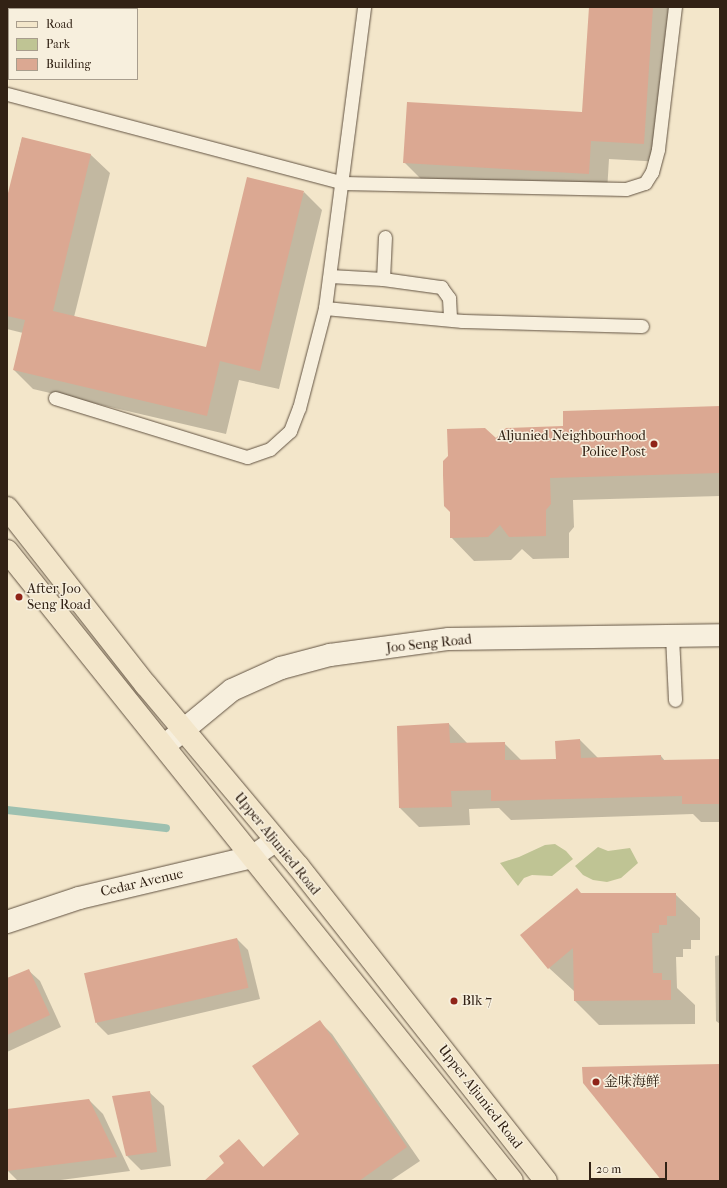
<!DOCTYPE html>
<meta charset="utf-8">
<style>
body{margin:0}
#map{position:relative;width:727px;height:1188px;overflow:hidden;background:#f3e6ca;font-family:"IM FELL French Canon","Noto Serif SC",serif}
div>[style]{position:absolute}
.green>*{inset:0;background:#bfc494}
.shadow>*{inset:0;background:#0003}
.stream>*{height:8px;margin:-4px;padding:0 4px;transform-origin:4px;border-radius:4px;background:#9dc0b0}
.building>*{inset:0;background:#dba892;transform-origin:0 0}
.roads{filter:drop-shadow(0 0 1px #625342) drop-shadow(0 0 1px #625342)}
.lane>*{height:13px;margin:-6.5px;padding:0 6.5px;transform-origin:6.5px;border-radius:6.5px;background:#f7efdd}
.street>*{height:22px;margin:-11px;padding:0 11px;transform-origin:11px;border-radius:11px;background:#f7efdd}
.primary>*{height:22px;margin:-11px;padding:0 11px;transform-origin:11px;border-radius:11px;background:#f3e6ca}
.dots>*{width:11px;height:11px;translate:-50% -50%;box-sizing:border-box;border:2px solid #f7efdd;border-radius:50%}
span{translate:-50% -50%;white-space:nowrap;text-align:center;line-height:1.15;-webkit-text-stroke:3px #f7efdd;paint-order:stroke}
.poi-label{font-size:14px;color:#322215}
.right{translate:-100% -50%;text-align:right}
.left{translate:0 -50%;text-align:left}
.street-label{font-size:14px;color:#322215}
.frame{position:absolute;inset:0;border:8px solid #322215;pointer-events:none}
.legend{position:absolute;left:8px;top:8px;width:130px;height:72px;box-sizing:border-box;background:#f7efdd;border:1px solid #a89d8d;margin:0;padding:5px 7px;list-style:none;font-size:12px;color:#322215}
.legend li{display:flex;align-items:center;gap:8px;height:20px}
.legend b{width:20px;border:1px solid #a89d8d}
.scale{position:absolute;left:589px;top:1162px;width:78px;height:18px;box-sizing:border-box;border:2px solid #322215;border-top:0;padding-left:5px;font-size:12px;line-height:14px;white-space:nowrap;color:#322215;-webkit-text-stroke:3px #f7efdd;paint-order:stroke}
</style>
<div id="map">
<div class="green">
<div style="clip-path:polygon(555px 844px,566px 851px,573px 859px,552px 876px,532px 875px,524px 878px,518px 886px,500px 863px,519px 857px,545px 845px)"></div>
<div style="clip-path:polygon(598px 847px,608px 851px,630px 848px,638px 863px,621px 878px,607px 882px,593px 880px,583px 875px,575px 866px)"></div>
</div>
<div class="shadow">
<div style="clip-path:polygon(590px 7px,672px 7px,662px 162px,609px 159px,607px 192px,423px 181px,404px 162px,583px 114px)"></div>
<div style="clip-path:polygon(22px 138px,91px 155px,110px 173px,74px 317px,207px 348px,304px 192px,322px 210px,279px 389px,239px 380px,226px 434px,33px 389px,14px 370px,23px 333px,7px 329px,7px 201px)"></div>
<div style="clip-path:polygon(720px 407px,720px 496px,573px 500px,574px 527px,569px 533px,569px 558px,533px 559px,522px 549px,511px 560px,474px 561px,451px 537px,496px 440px,564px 427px)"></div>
<div style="clip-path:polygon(449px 724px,467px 743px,504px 743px,522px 761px,557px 760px,580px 740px,598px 758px,661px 756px,665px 761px,720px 760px,720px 822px,701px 822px,693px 814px,511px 820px,499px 808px,469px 809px,470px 825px,419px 827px,400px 808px,398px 727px)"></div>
<div style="clip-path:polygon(581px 894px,675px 894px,700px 918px,700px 940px,691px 940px,691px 949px,683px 949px,683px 957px,676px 957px,677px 988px,695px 1005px,695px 1024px,599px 1025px,575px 1001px,574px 991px,549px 968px)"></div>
<div style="clip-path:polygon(237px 939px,248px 950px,260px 999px,108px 1035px,97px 1024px,86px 975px)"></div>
<div style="clip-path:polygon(720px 955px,720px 1024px,716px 1021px,715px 956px)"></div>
<div style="clip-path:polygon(28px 970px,40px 981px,61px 1027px,7px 1052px,7px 980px)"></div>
<div style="clip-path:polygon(319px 1021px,332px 1034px,420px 1161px,390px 1181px,210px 1181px,226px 1163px,238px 1140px,264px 1168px,300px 1135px)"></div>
<div style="clip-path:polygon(149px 1092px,164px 1106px,171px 1166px,141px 1170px,127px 1156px)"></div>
<div style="clip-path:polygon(89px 1100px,103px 1114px,130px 1171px,53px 1181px,18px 1181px,8px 1171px,7px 1110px)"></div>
</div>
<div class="stream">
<div style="left:7px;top:810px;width:160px;rotate:6.5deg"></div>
</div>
<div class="building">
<div style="clip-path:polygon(589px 7px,653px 7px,644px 144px,591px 141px,589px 174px,403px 163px,407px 102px,582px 112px)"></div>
<div style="clip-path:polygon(22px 137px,91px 154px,53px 311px,206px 347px,247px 177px,304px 191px,260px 371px,220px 361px,207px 416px,13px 370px,25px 320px,7px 316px,7px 197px)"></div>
<div style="clip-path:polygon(720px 406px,720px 473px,550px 478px,551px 504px,546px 510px,546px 536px,509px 537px,500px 525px,488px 537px,450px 538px,450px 512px,444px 506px,443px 475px,443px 461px,448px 456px,447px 429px,485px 428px,496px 438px,506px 428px,563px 426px,563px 411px)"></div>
<div style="clip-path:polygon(449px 723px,450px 743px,505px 742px,505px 760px,556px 759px,555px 741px,580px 739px,581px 758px,661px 755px,661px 760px,720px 759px,720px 804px,682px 804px,682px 796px,491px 801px,491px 790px,451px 791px,452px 807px,399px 808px,397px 726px)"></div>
<div style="clip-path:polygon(577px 888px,581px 893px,676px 893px,676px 916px,667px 916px,667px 925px,659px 925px,659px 933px,652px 933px,653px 973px,662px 973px,662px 980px,671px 980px,671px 1000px,574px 1001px,573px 948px,548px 969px,520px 935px)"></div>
<div style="left:237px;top:938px;width:51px;height:157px;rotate:77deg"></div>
<div style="clip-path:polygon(29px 969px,50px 1015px,7px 1035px,7px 978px)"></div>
<div style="clip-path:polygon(320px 1020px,407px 1147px,359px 1181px,204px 1181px,224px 1163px,219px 1156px,239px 1139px,263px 1167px,299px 1134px,252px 1066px)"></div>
<div style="clip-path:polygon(720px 1064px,720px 1181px,662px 1181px,583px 1083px,582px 1067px)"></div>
<div style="clip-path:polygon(150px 1091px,157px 1152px,126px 1156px,112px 1096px)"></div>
<div style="clip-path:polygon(89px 1099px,117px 1157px,7px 1171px,7px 1109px)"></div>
</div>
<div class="roads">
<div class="lane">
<div style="left:7px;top:94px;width:348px;rotate:14.8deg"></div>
<div style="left:343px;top:183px;width:283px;rotate:1.2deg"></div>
<div style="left:626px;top:189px;width:20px;rotate:-18deg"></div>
<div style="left:645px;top:183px;width:13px;rotate:-58deg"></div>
<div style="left:652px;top:172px;width:24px;rotate:-75deg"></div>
<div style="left:658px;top:149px;width:143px;rotate:-83.2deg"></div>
<div style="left:330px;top:276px;width:53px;rotate:3.2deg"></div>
<div style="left:383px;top:279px;width:59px;rotate:7.9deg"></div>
<div style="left:441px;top:287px;width:14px;rotate:54deg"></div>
<div style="left:449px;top:298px;width:21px;rotate:87deg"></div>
<div style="left:383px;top:279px;width:42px;rotate:-87.3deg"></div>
<div style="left:325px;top:308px;width:138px;rotate:5.4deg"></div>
<div style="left:462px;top:321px;width:180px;rotate:1.6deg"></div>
<div style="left:55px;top:398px;width:201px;rotate:17.1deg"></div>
<div style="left:247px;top:457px;width:24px;rotate:-19deg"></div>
<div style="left:270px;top:449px;width:27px;rotate:-42deg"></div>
<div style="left:290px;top:431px;width:25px;rotate:-69deg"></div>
<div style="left:299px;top:408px;width:103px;rotate:-75.4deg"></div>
<div style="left:325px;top:308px;width:304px;rotate:-82.6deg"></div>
<div style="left:672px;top:636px;width:64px;rotate:87.3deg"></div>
</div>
<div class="street">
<div style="left:164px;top:746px;width:88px;rotate:-39.5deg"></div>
<div style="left:232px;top:690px;width:54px;rotate:-24.2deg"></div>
<div style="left:281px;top:668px;width:51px;rotate:-14.9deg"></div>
<div style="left:330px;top:655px;width:120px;rotate:-7.7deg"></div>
<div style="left:449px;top:639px;width:271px;rotate:-0.8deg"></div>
<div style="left:7px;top:922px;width:76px;rotate:-18.4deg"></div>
<div style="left:79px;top:898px;width:178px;rotate:-13.3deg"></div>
<div style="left:252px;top:857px;width:28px;rotate:-35deg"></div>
</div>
<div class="primary">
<div style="left:7px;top:508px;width:225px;rotate:51.9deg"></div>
<div style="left:146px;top:685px;width:236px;rotate:50deg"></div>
<div style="left:298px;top:866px;width:401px;rotate:51.8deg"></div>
<div style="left:7px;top:551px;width:807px;rotate:51.28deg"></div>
</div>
</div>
<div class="dots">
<div style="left:654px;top:444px;background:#8f2418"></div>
<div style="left:19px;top:597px;background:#8f2418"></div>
<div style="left:454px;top:1001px;background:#8f2418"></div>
<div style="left:596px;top:1082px;background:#8f2418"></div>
</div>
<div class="poi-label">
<span class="right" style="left:646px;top:444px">Aljunied Neighbourhood<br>Police Post</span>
<span class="left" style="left:27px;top:597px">After Joo<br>Seng Road</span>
<span class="left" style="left:462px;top:1001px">Blk 7</span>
<span class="left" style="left:604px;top:1082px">金味海鲜</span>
</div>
<div class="street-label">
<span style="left:429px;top:644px;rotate:-6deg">Joo Seng Road</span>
<span style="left:277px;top:844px;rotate:51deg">Upper Aljunied Road</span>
<span style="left:142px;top:883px;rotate:-13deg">Cedar Avenue</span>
<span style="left:480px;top:1097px;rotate:52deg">Upper Aljunied Road</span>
</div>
<div class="frame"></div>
<ul class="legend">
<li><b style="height:5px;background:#f3e6ca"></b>Road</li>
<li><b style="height:11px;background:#bfc494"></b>Park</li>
<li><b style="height:11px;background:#dba892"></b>Building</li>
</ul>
<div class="scale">20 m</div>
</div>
